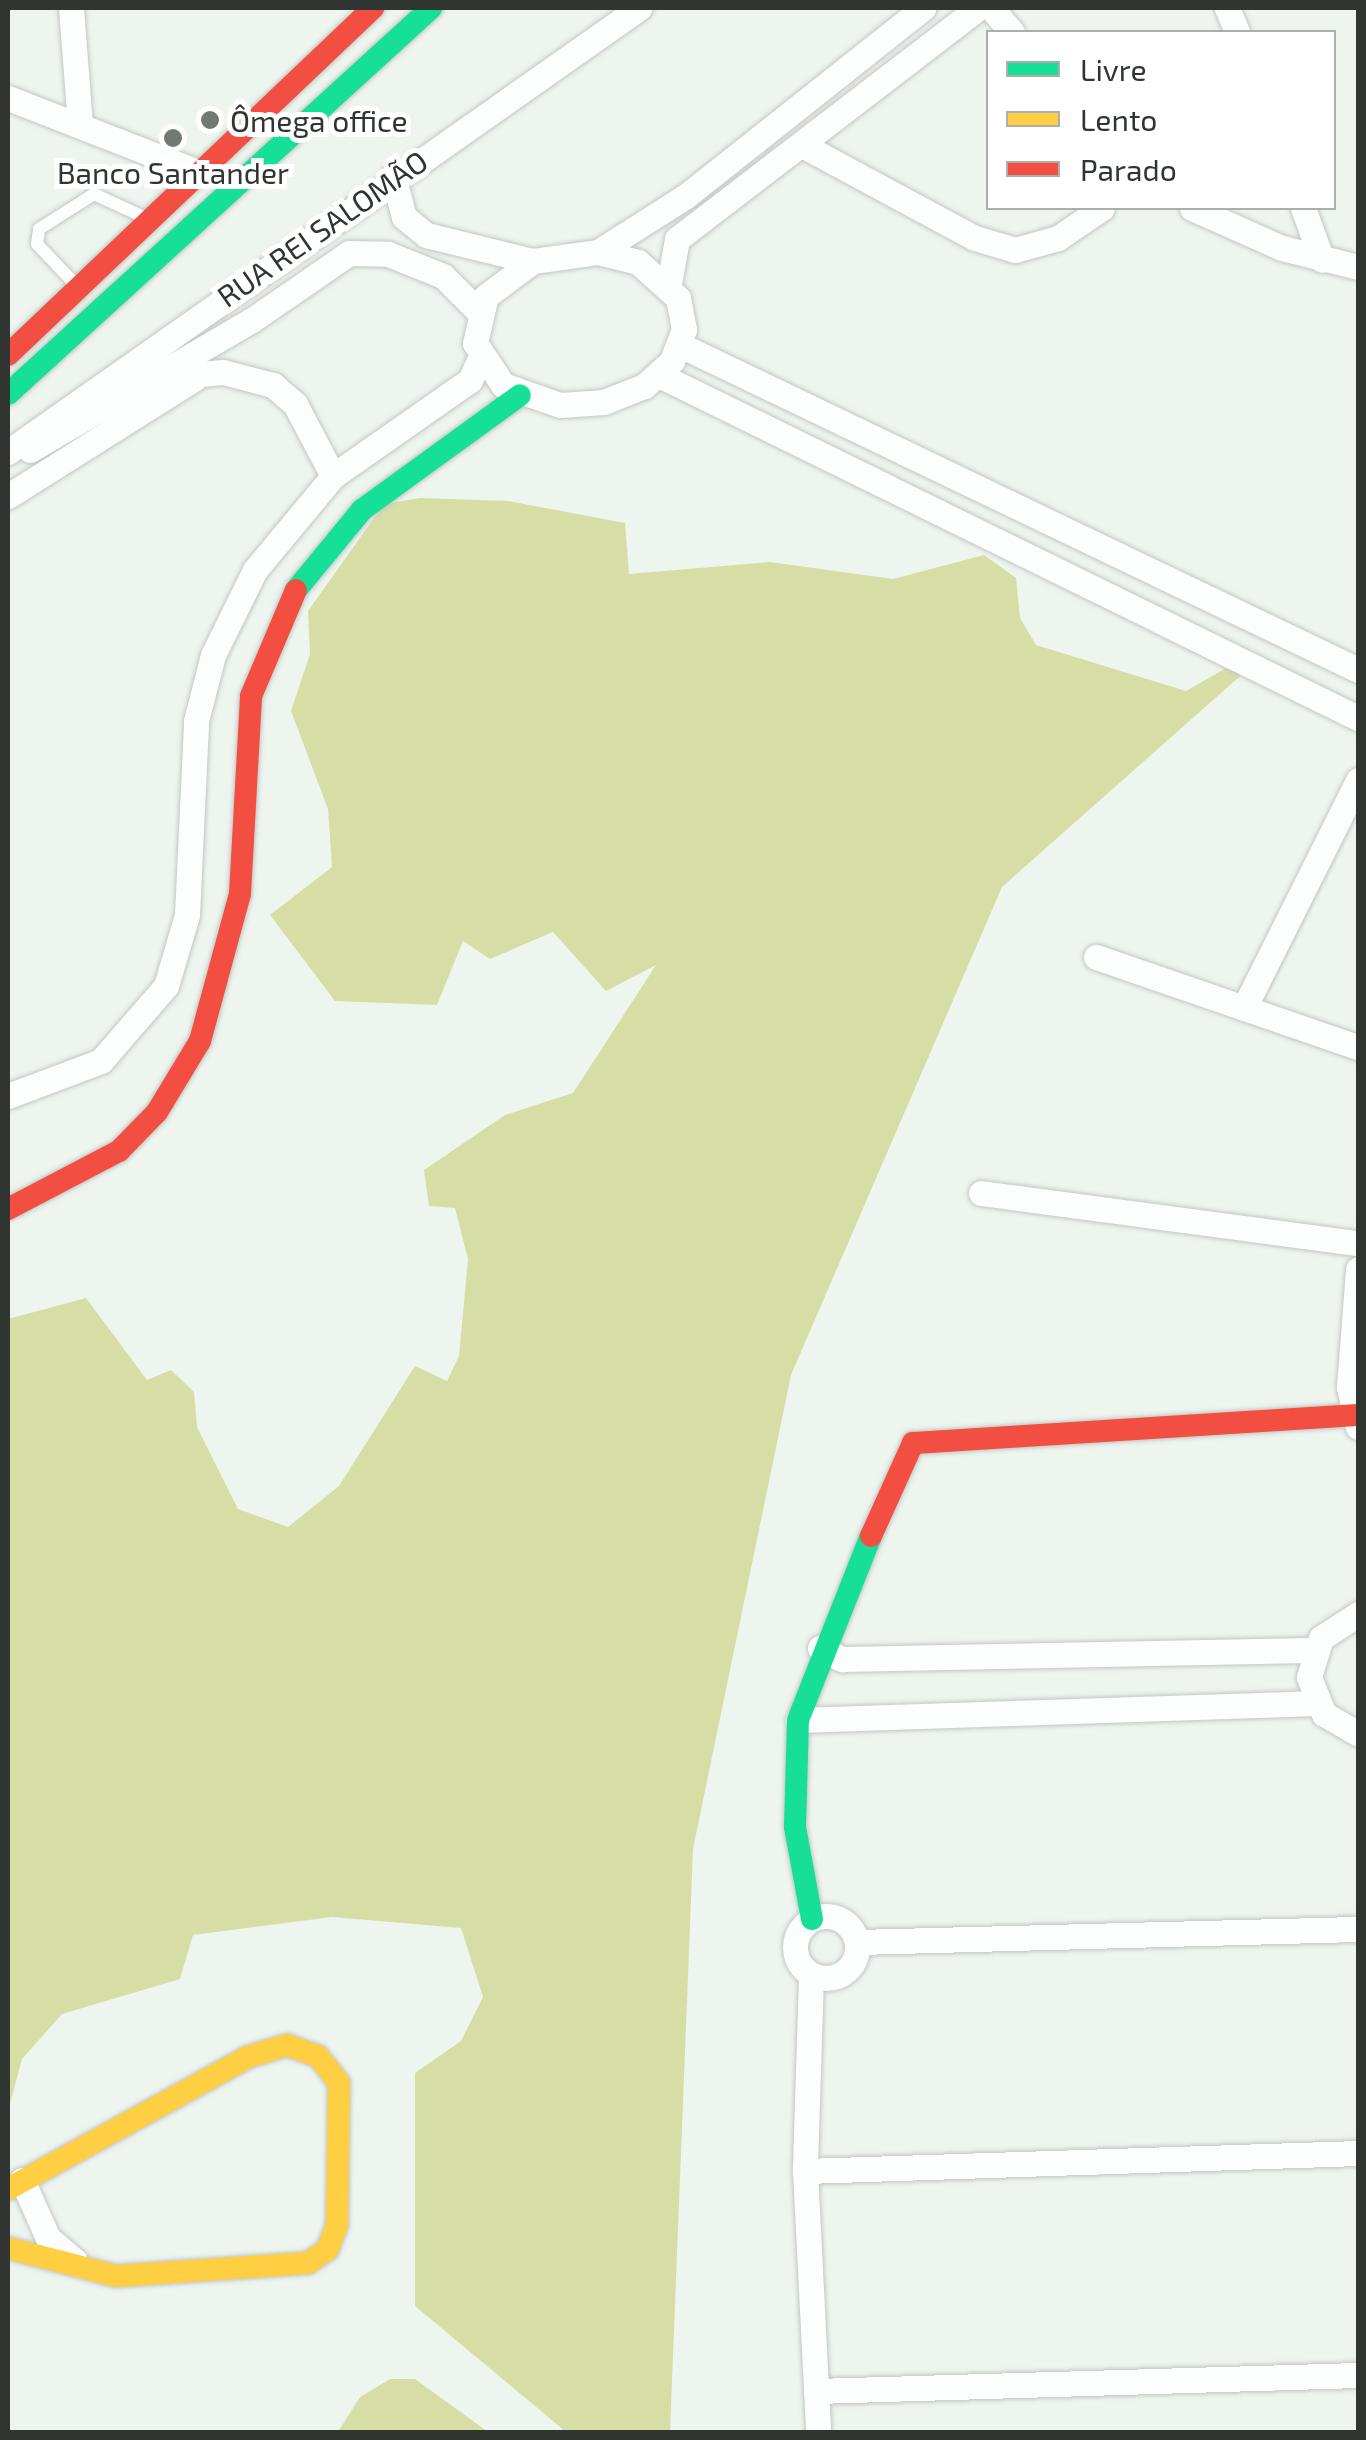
<!DOCTYPE html>
<meta charset="utf-8">
<style>
body{margin:0}
#map{position:relative;width:1366px;height:2440px;overflow:hidden;background:#eef5ef;font-family:"Exo 2",sans-serif}
div>[style]{position:absolute}
.forest>*{inset:0;background:#d7dea5}
.roads{filter:drop-shadow(0 0 2px #c3c7c3) drop-shadow(0 0 2px #c3c7c3)}
.lane>*{height:12px;margin:-6px;padding:0 6px;transform-origin:6px;border-radius:6px;background:#fcfefd}
.street>*{height:25px;margin:-12.5px;padding:0 12.5px;transform-origin:12.5px;border-radius:12.5px;background:#fcfefd}
.street>.ring{margin:-12.5px;padding:0;box-sizing:content-box;background:none;border:25px solid #fcfefd;border-radius:50%}
.fast>*{height:22px;margin:-11px;padding:0 11px;transform-origin:11px;border-radius:11px;background:#16e098}
.slow>*{height:22px;margin:-11px;padding:0 11px;transform-origin:11px;border-radius:11px;background:#ffcf43}
.jam>*{height:22px;margin:-11px;padding:0 11px;transform-origin:11px;border-radius:11px;background:#f24e42}
.dots>*{width:28px;height:28px;translate:-50% -50%;box-sizing:border-box;border:5px solid #fff;border-radius:50%}
span{translate:-50% -50%;white-space:nowrap;text-align:center;line-height:1.15;-webkit-text-stroke:10px #fff;paint-order:stroke}
.poi-label{font-size:30px;color:#303531}
.left{translate:0 -50%;text-align:left}
.street-label{font-size:30px;color:#303531}
.frame{position:absolute;inset:0;border:10px solid #303531;pointer-events:none}
.legend{position:absolute;left:986px;top:30px;width:350px;height:180px;box-sizing:border-box;background:#fff;border:2px solid #acaead;margin:0;padding:12px 18px;list-style:none;font-size:30px;color:#303531}
.legend li{display:flex;align-items:center;gap:20px;height:50px}
.legend b{width:50px;border:2px solid #acaead}
</style>
<div id="map">
<div class="forest">
<div style="clip-path:polygon(420px 498px,508px 501px,625px 523px,629px 574px,770px 562px,893px 579px,984px 555px,1016px 578px,1020px 618px,1036px 645px,1186px 691px,1235px 663px,1247px 670px,1002px 887px,791px 1375px,693px 1849px,670px 2432px,566px 2432px,415px 2306px,415px 2073px,461px 2041px,483px 1997px,461px 1928px,332px 1917px,193px 1935px,180px 1979px,62px 2014px,22px 2059px,8px 2111px,8px 1319px,86px 1298px,147px 1380px,171px 1370px,194px 1392px,197px 1427px,238px 1509px,288px 1527px,339px 1486px,415px 1366px,447px 1381px,459px 1356px,468px 1259px,455px 1208px,429px 1206px,424px 1170px,505px 1115px,573px 1093px,656px 965px,606px 991px,553px 932px,490px 959px,463px 941px,437px 1005px,335px 1001px,270px 915px,332px 867px,328px 809px,291px 711px,310px 654px,308px 611px,384px 504px)"></div>
<div style="clip-path:polygon(390px 2379px,415px 2379px,488px 2432px,338px 2432px,360px 2397px)"></div>
</div>
<div class="roads">
<div class="lane">
<div style="left:75px;top:284px;width:55px;rotate:-133.5deg"></div>
<div style="left:37px;top:244px;width:15px;rotate:-82deg"></div>
<div style="left:39px;top:229px;width:65px;rotate:-32.5deg"></div>
<div style="left:94px;top:194px;width:57px;rotate:24.8deg"></div>
</div>
<div class="street">
<div style="left:71px;top:8px;width:118px;rotate:85.6deg"></div>
<div style="left:991px;top:8px;width:32px;rotate:49deg"></div>
<div style="left:1227px;top:8px;width:26px;rotate:67deg"></div>
<div style="left:8px;top:98px;width:204px;rotate:21.3deg"></div>
<div style="left:802px;top:145px;width:196px;rotate:28.3deg"></div>
<div style="left:975px;top:238px;width:42px;rotate:16.7deg"></div>
<div style="left:1015px;top:250px;width:45px;rotate:-15.6deg"></div>
<div style="left:1058px;top:238px;width:53px;rotate:-34.3deg"></div>
<div style="left:393px;top:176px;width:42px;rotate:75deg"></div>
<div style="left:404px;top:217px;width:28px;rotate:39deg"></div>
<div style="left:426px;top:235px;width:110px;rotate:13.7deg"></div>
<div style="left:1192px;top:208px;width:98px;rotate:24deg"></div>
<div style="left:1282px;top:248px;width:78px;rotate:14deg"></div>
<div style="left:1303px;top:208px;width:55px;rotate:69.9deg"></div>
<div style="left:598px;top:252px;width:41px;rotate:14deg"></div>
<div style="left:638px;top:262px;width:54px;rotate:42deg"></div>
<div style="left:678px;top:298px;width:32px;rotate:79deg"></div>
<div style="left:684px;top:329px;width:34px;rotate:111deg"></div>
<div style="left:672px;top:361px;width:38px;rotate:138deg"></div>
<div style="left:644px;top:386px;width:43px;rotate:158.2deg"></div>
<div style="left:604px;top:402px;width:44px;rotate:176.1deg"></div>
<div style="left:560px;top:405px;width:60px;rotate:-160.7deg"></div>
<div style="left:503px;top:385px;width:50px;rotate:-123.7deg"></div>
<div style="left:475px;top:343px;width:48px;rotate:-76.8deg"></div>
<div style="left:486px;top:296px;width:59px;rotate:-36.7deg"></div>
<div style="left:533px;top:261px;width:66px;rotate:-7.9deg"></div>
<div style="left:598px;top:252px;width:104px;rotate:-32.5deg"></div>
<div style="left:686px;top:196px;width:303px;rotate:-38.4deg"></div>
<div style="left:669px;top:284px;width:46px;rotate:-79.9deg"></div>
<div style="left:677px;top:239px;width:379px;rotate:-37.5deg"></div>
<div style="left:680px;top:345px;width:752px;rotate:25.61deg"></div>
<div style="left:659px;top:375px;width:779px;rotate:26.14deg"></div>
<div style="left:154px;top:378px;width:69px;rotate:-5deg"></div>
<div style="left:223px;top:372px;width:52px;rotate:14.6deg"></div>
<div style="left:273px;top:385px;width:29px;rotate:41deg"></div>
<div style="left:295px;top:404px;width:81px;rotate:62.2deg"></div>
<div style="left:30px;top:450px;width:257px;rotate:-30.4deg"></div>
<div style="left:252px;top:320px;width:118px;rotate:-34.6deg"></div>
<div style="left:349px;top:253px;width:39px;rotate:1deg"></div>
<div style="left:388px;top:254px;width:59px;rotate:21.8deg"></div>
<div style="left:443px;top:276px;width:49px;rotate:45deg"></div>
<div style="left:8px;top:452px;width:772px;rotate:-35.13deg"></div>
<div style="left:8px;top:496px;width:220px;rotate:-32.2deg"></div>
<div style="left:1096px;top:957px;width:277px;rotate:19deg"></div>
<div style="left:1244px;top:1008px;width:255px;rotate:-63.4deg"></div>
<div style="left:8px;top:1096px;width:99px;rotate:-20.6deg"></div>
<div style="left:101px;top:1061px;width:99px;rotate:-49.1deg"></div>
<div style="left:166px;top:986px;width:74px;rotate:-73.5deg"></div>
<div style="left:187px;top:915px;width:194px;rotate:-87.3deg"></div>
<div style="left:196px;top:721px;width:68px;rotate:-75.6deg"></div>
<div style="left:213px;top:655px;width:95px;rotate:-63.7deg"></div>
<div style="left:255px;top:570px;width:122px;rotate:-50.3deg"></div>
<div style="left:333px;top:476px;width:167px;rotate:-35deg"></div>
<div style="left:470px;top:380px;width:23px;rotate:-65deg"></div>
<div style="left:981px;top:1193px;width:380px;rotate:7.6deg"></div>
<div style="left:1358px;top:1427px;width:41px;rotate:-102.7deg"></div>
<div style="left:1349px;top:1387px;width:118px;rotate:-85.6deg"></div>
<div style="left:1358px;top:1614px;width:44px;rotate:147deg"></div>
<div style="left:1321px;top:1638px;width:41px;rotate:107.1deg"></div>
<div style="left:1309px;top:1677px;width:40px;rotate:68deg"></div>
<div style="left:1324px;top:1714px;width:39px;rotate:30deg"></div>
<div style="left:820px;top:1648px;width:25px;rotate:27deg"></div>
<div style="left:842px;top:1659px;width:472px;rotate:-1.1deg"></div>
<div style="left:798px;top:1720px;width:518px;rotate:-1.88deg"></div>
<div class="ring" style="left:795px;top:1916px;width:37px;height:37px"></div>
<div style="left:857px;top:1942px;width:501px;rotate:-1.49deg"></div>
<div style="left:811px;top:1975px;width:196px;rotate:91.8deg"></div>
<div style="left:805px;top:2171px;width:261px;rotate:87.1deg"></div>
<div style="left:805px;top:2171px;width:553px;rotate:-1.86deg"></div>
<div style="left:22px;top:2180px;width:64px;rotate:65.9deg"></div>
<div style="left:48px;top:2238px;width:35px;rotate:40deg"></div>
<div style="left:816px;top:2391px;width:542px;rotate:-1.69deg"></div>
</div>
<div class="fast">
<div style="left:8px;top:394px;width:573px;rotate:-42.38deg"></div>
<div style="left:296px;top:590px;width:104px;rotate:-50.5deg"></div>
<div style="left:362px;top:510px;width:195px;rotate:-36deg"></div>
<div style="left:812px;top:1919px;width:94px;rotate:-100.5deg"></div>
<div style="left:795px;top:1827px;width:107px;rotate:-88.4deg"></div>
<div style="left:798px;top:1720px;width:198px;rotate:-68.4deg"></div>
</div>
<div class="slow">
<div style="left:8px;top:2189px;width:274px;rotate:-28.8deg"></div>
<div style="left:248px;top:2057px;width:41px;rotate:-17.1deg"></div>
<div style="left:287px;top:2045px;width:33px;rotate:20deg"></div>
<div style="left:318px;top:2056px;width:34px;rotate:52deg"></div>
<div style="left:339px;top:2083px;width:142px;rotate:90.8deg"></div>
<div style="left:337px;top:2225px;width:26px;rotate:111deg"></div>
<div style="left:328px;top:2249px;width:24px;rotate:145deg"></div>
<div style="left:308px;top:2263px;width:192px;rotate:176.1deg"></div>
<div style="left:116px;top:2276px;width:112px;rotate:-165.5deg"></div>
</div>
<div class="jam">
<div style="left:8px;top:355px;width:504px;rotate:-43.55deg"></div>
<div style="left:8px;top:1209px;width:125px;rotate:-27.6deg"></div>
<div style="left:119px;top:1151px;width:54px;rotate:-45.7deg"></div>
<div style="left:157px;top:1112px;width:83px;rotate:-58.8deg"></div>
<div style="left:200px;top:1041px;width:152px;rotate:-74.8deg"></div>
<div style="left:240px;top:894px;width:198px;rotate:-86.8deg"></div>
<div style="left:251px;top:696px;width:115px;rotate:-67deg"></div>
<div style="left:871px;top:1536px;width:102px;rotate:-65.7deg"></div>
<div style="left:913px;top:1443px;width:446px;rotate:-3.6deg"></div>
</div>
</div>
<div class="dots">
<div style="left:210px;top:120px;background:#727874"></div>
<div style="left:173px;top:138px;background:#727874"></div>
</div>
<div class="poi-label">
<span class="left" style="left:230px;top:120px">Ômega office</span>
<span style="left:173px;top:172px">Banco Santander</span>
</div>
<div class="street-label">
<span style="left:322px;top:228px;rotate:-35deg">RUA REI SALOMÃO</span>
</div>
<div class="frame"></div>
<ul class="legend">
<li><b style="height:12px;background:#16e098"></b>Livre</li>
<li><b style="height:12px;background:#ffcf43"></b>Lento</li>
<li><b style="height:12px;background:#f24e42"></b>Parado</li>
</ul>
</div>
